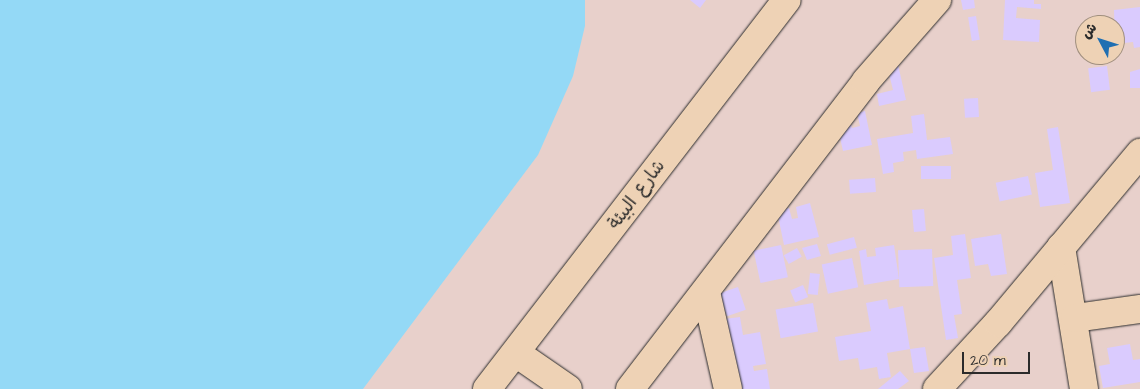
<!DOCTYPE html>
<meta charset="utf-8">
<style>
body{margin:0}
#map{position:relative;width:1140px;height:389px;overflow:hidden;background:#e8d0cb;font-family:"Architects Daughter","Playpen Sans Arabic",sans-serif}
div>[style]{position:absolute}
.water>*{inset:0;background:#94d9f6}
.building>*{inset:0;background:#dacbfe;transform-origin:0 0}
.roads{filter:drop-shadow(0 0 1px #2b2b2b) drop-shadow(0 0 1px #2b2b2b)}
.minor>*{height:28px;margin:-14px;padding:0 14px;transform-origin:14px;border-radius:14px;background:#eed2b5}
.secondary>*{height:28px;margin:-14px;padding:0 14px;transform-origin:14px;border-radius:14px;background:#eed2b5}
span{translate:-50% -50%;white-space:nowrap;text-align:center;line-height:1.15;-webkit-text-stroke:4px #eed2b5;paint-order:stroke}
.street-label{font-size:18px;color:#2b2b2b}
.north{position:absolute;left:1075px;top:15px;width:50px;height:50px;box-sizing:border-box;background:#eed2b5;border:1px solid #a08f7e;border-radius:50%;rotate:310deg;font-size:14px;font-weight:700;line-height:20px;text-align:center;color:#2b2b2b}
.north::after{content:'';display:block;margin:auto;width:18px;height:22px;background:#1f6fb2;clip-path:polygon(50% 0,100% 100%,50% 72%,0 100%)}
.scale{position:absolute;left:962px;top:352px;width:68px;height:22px;box-sizing:border-box;border:2px solid #2b2b2b;border-top:0;padding-left:6px;font-size:15px;line-height:18px;white-space:nowrap;color:#2b2b2b;-webkit-text-stroke:4px #eed2b5;paint-order:stroke}
</style>
<div id="map">
<div class="water">
<div style="clip-path:polygon(0 0,585px 0,585px 26px,573px 76px,538px 155px,363px 389px,0 389px)"></div>
</div>
<div class="building">
<div style="clip-path:polygon(690px 0,706px 0,700px 8px)"></div>
<div style="clip-path:polygon(961px 0,974px 0,975px 8px,963px 10px)"></div>
<div style="clip-path:polygon(1005px 0,1034px 0,1034px 4px,1041px 4px,1041px 9px,1017px 7px,1016px 18px,1040px 20px,1039px 42px,1003px 40px)"></div>
<div style="clip-path:polygon(1140px 7px,1140px 47px,1134px 48px,1133px 42px,1115px 44px,1114px 10px)"></div>
<div style="left:976px;top:16px;width:24px;height:8px;rotate:81deg"></div>
<div style="clip-path:polygon(897px 60px,906px 100px,879px 106px,877px 94px,893px 90px,886px 62px)"></div>
<div style="left:1107px;top:66px;width:24px;height:19px;rotate:83deg"></div>
<div style="clip-path:polygon(1140px 69px,1140px 88px,1130px 88px,1130px 72px)"></div>
<div style="left:978px;top:98px;width:19px;height:14px;rotate:87deg"></div>
<div style="clip-path:polygon(865px 111px,872px 145px,843px 151px,837px 124px,850px 121px,852px 128px,860px 126px,857px 113px)"></div>
<div style="clip-path:polygon(924px 114px,927px 140px,950px 137px,953px 154px,917px 159px,916px 150px,903px 152px,904px 161px,893px 163px,894px 172px,883px 174px,877px 139px,913px 133px,911px 116px)"></div>
<div style="clip-path:polygon(1058px 127px,1070px 203px,1040px 207px,1035px 173px,1053px 170px,1047px 129px)"></div>
<div style="left:951px;top:166px;width:13px;height:30px;rotate:90deg"></div>
<div style="left:1028px;top:176px;width:19px;height:33px;rotate:78deg"></div>
<div style="left:875px;top:178px;width:14px;height:26px;rotate:86deg"></div>
<div style="clip-path:polygon(810px 203px,819px 237px,784px 245px,777px 211px,789px 208px,792px 219px,798px 218px,796px 207px)"></div>
<div style="left:924px;top:209px;width:22px;height:12px;rotate:85deg"></div>
<div style="clip-path:polygon(965px 234px,971px 278px,957px 280px,962px 314px,954px 315px,958px 338px,946px 340px,934px 258px,953px 255px,951px 236px)"></div>
<div style="clip-path:polygon(1001px 234px,1007px 274px,991px 276px,988px 264px,975px 266px,971px 239px)"></div>
<div style="left:854px;top:237px;width:11px;height:28px;rotate:75deg"></div>
<div style="clip-path:polygon(817px 244px,821px 256px,807px 260px,802px 248px)"></div>
<div style="left:781px;top:245px;width:33px;height:28px;rotate:78deg"></div>
<div style="clip-path:polygon(894px 245px,899px 279px,864px 285px,859px 251px,866px 249px,867px 257px,876px 256px,875px 248px)"></div>
<div style="left:797px;top:248px;width:10px;height:15px;rotate:61deg"></div>
<div style="left:932px;top:249px;width:37px;height:34px;rotate:88deg"></div>
<div style="left:852px;top:258px;width:30px;height:31px;rotate:78deg"></div>
<div style="left:810px;top:273px;width:10px;height:21px;rotate:6deg"></div>
<div style="left:803px;top:285px;width:13px;height:14px;rotate:67deg"></div>
<div style="left:738px;top:287px;width:24px;height:20px;rotate:71deg"></div>
<div style="clip-path:polygon(887px 299px,889px 309px,903px 306px,910px 349px,925px 347px,929px 371px,914px 373px,910px 349px,887px 353px,891px 377px,879px 379px,877px 367px,860px 370px,858px 358px,839px 361px,835px 337px,871px 331px,866px 303px)"></div>
<div style="left:813px;top:303px;width:29px;height:38px;rotate:80deg"></div>
<div style="clip-path:polygon(740px 317px,743px 335px,760px 332px,766px 364px,753px 366px,754px 371px,767px 369px,770px 389px,736px 389px,724px 319px)"></div>
<div style="clip-path:polygon(1130px 344px,1133px 360px,1140px 359px,1140px 382px,1103px 388px,1099px 366px,1110px 364px,1107px 348px)"></div>
<div style="clip-path:polygon(900px 371px,909px 381px,898px 389px,878px 389px)"></div>
</div>
<div class="roads">
<div class="minor">
<div style="left:1061px;top:247px;width:144px;rotate:80.8deg"></div>
<div style="left:706px;top:292px;width:99px;rotate:77.2deg"></div>
<div style="left:1075px;top:318px;width:66px;rotate:-7.9deg"></div>
<div style="left:516px;top:353px;width:63px;rotate:34.7deg"></div>
<div style="left:630px;top:389px;width:388px;rotate:-52.5deg"></div>
<div style="left:866px;top:81px;width:108px;rotate:-48.8deg"></div>
<div style="left:937px;top:389px;width:90px;rotate:-47.3deg"></div>
<div style="left:998px;top:323px;width:222px;rotate:-50.1deg"></div>
</div>
<div class="secondary">
<div style="left:487px;top:389px;width:491px;rotate:-52.4deg"></div>
</div>
</div>
<div class="street-label">
<span style="left:637px;top:195px;rotate:-53deg">شارع البيئة</span>
</div>
<div class="north">ش</div>
<div class="scale">20 m</div>
</div>
